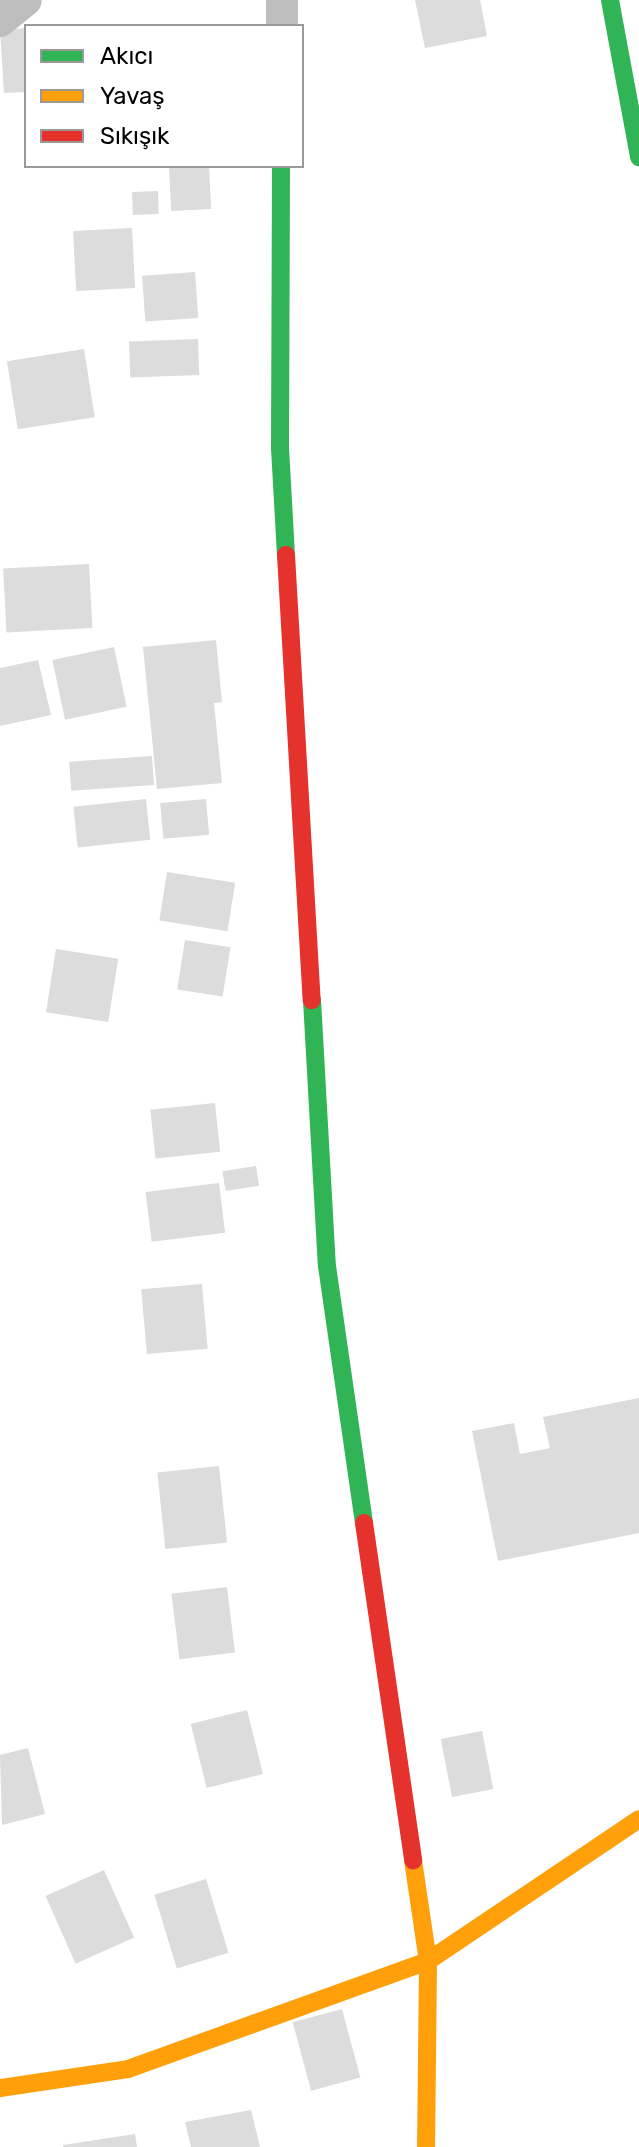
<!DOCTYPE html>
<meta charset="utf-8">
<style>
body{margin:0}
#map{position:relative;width:639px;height:2147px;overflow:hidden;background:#fff;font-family:Rubik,sans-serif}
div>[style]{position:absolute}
.building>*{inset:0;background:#dcdcdc;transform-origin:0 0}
.street>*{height:32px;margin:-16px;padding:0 16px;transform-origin:16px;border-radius:16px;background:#bdbdbd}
.fast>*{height:18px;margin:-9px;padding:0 9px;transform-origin:9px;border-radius:9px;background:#30b455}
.slow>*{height:18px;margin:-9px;padding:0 9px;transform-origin:9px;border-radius:9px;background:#ff9f0a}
.jam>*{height:18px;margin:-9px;padding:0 9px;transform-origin:9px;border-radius:9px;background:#e5322d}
span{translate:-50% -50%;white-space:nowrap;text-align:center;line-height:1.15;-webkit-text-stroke:6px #fff;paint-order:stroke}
.legend{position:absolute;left:24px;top:24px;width:280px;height:144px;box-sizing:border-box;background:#fff;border:2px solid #999;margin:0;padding:10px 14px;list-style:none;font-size:24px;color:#000}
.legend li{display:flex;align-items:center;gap:16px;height:40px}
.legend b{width:40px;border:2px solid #999}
</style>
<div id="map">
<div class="building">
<div style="clip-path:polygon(415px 0,480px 0,487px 36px,425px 48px)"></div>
<div style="clip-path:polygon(26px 28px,26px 92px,4px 93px,0 30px)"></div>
<div style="left:209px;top:166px;width:43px;height:40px;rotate:87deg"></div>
<div style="left:158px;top:191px;width:23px;height:26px;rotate:88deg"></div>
<div style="left:132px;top:228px;width:60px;height:59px;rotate:87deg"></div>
<div style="left:195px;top:272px;width:46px;height:53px;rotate:86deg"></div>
<div style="left:198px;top:339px;width:36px;height:69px;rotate:88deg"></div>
<div style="left:84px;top:349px;width:69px;height:78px;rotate:81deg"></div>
<div style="left:89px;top:564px;width:64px;height:86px;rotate:87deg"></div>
<div style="clip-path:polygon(216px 640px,222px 702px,214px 703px,222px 783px,157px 789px,143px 647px)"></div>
<div style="left:114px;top:647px;width:61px;height:63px;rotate:78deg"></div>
<div style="clip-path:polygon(38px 660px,51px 715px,0 726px,0 668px)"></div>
<div style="left:152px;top:756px;width:29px;height:83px;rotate:86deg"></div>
<div style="left:146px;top:799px;width:41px;height:73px;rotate:84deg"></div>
<div style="left:206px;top:799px;width:36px;height:46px;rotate:85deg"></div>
<div style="left:167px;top:872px;width:69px;height:49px;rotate:9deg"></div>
<div style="left:185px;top:940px;width:46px;height:50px;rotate:9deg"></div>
<div style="left:56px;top:949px;width:63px;height:64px;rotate:9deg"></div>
<div style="left:215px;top:1103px;width:49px;height:65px;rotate:84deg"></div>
<div style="left:256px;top:1166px;width:20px;height:34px;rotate:81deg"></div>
<div style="left:219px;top:1183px;width:50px;height:74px;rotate:83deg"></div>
<div style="left:202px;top:1284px;width:65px;height:61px;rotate:85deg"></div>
<div style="clip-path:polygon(639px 1398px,639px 1533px,498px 1561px,472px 1431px,514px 1423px,520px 1454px,550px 1448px,543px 1417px)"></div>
<div style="left:219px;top:1466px;width:77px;height:62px;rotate:84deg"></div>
<div style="left:227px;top:1587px;width:66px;height:56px;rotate:83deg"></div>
<div style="left:247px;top:1710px;width:66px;height:58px;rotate:76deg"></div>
<div style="left:482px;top:1731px;width:59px;height:42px;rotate:79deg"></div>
<div style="clip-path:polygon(28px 1748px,45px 1814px,2px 1825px,0 1755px)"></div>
<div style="left:104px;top:1870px;width:74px;height:64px;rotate:66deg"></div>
<div style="left:206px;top:1879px;width:77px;height:54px;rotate:73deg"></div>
<div style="left:342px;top:2009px;width:71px;height:51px;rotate:75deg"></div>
<div style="clip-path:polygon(251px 2110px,260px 2147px,191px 2147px,185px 2122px)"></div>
<div style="clip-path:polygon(135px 2134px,137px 2147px,63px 2147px,63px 2145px)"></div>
</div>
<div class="street">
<div style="left:0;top:21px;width:33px;rotate:-39deg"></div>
<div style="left:282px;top:26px;width:26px;rotate:-90deg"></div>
</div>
<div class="fast">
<div style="left:610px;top:0;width:160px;rotate:79.5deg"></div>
<div style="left:281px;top:166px;width:282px;rotate:90.2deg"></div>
<div style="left:280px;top:448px;width:107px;rotate:86.8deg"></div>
<div style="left:312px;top:1000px;width:266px;rotate:86.8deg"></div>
<div style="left:327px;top:1266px;width:260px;rotate:81.8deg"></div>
</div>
<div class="slow">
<div style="left:413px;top:1860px;width:102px;rotate:81.6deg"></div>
<div style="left:428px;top:1961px;width:186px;rotate:90.6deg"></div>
<div style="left:0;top:2088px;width:129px;rotate:-8.4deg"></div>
<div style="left:128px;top:2069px;width:319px;rotate:-19.8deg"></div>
<div style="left:428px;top:1961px;width:254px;rotate:-33.9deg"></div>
</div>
<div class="jam">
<div style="left:286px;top:555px;width:446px;rotate:86.7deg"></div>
<div style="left:364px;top:1523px;width:341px;rotate:81.7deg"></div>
</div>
<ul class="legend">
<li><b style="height:10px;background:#30b455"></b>Akıcı</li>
<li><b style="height:10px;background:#ff9f0a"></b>Yavaş</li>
<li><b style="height:10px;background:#e5322d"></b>Sıkışık</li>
</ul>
</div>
